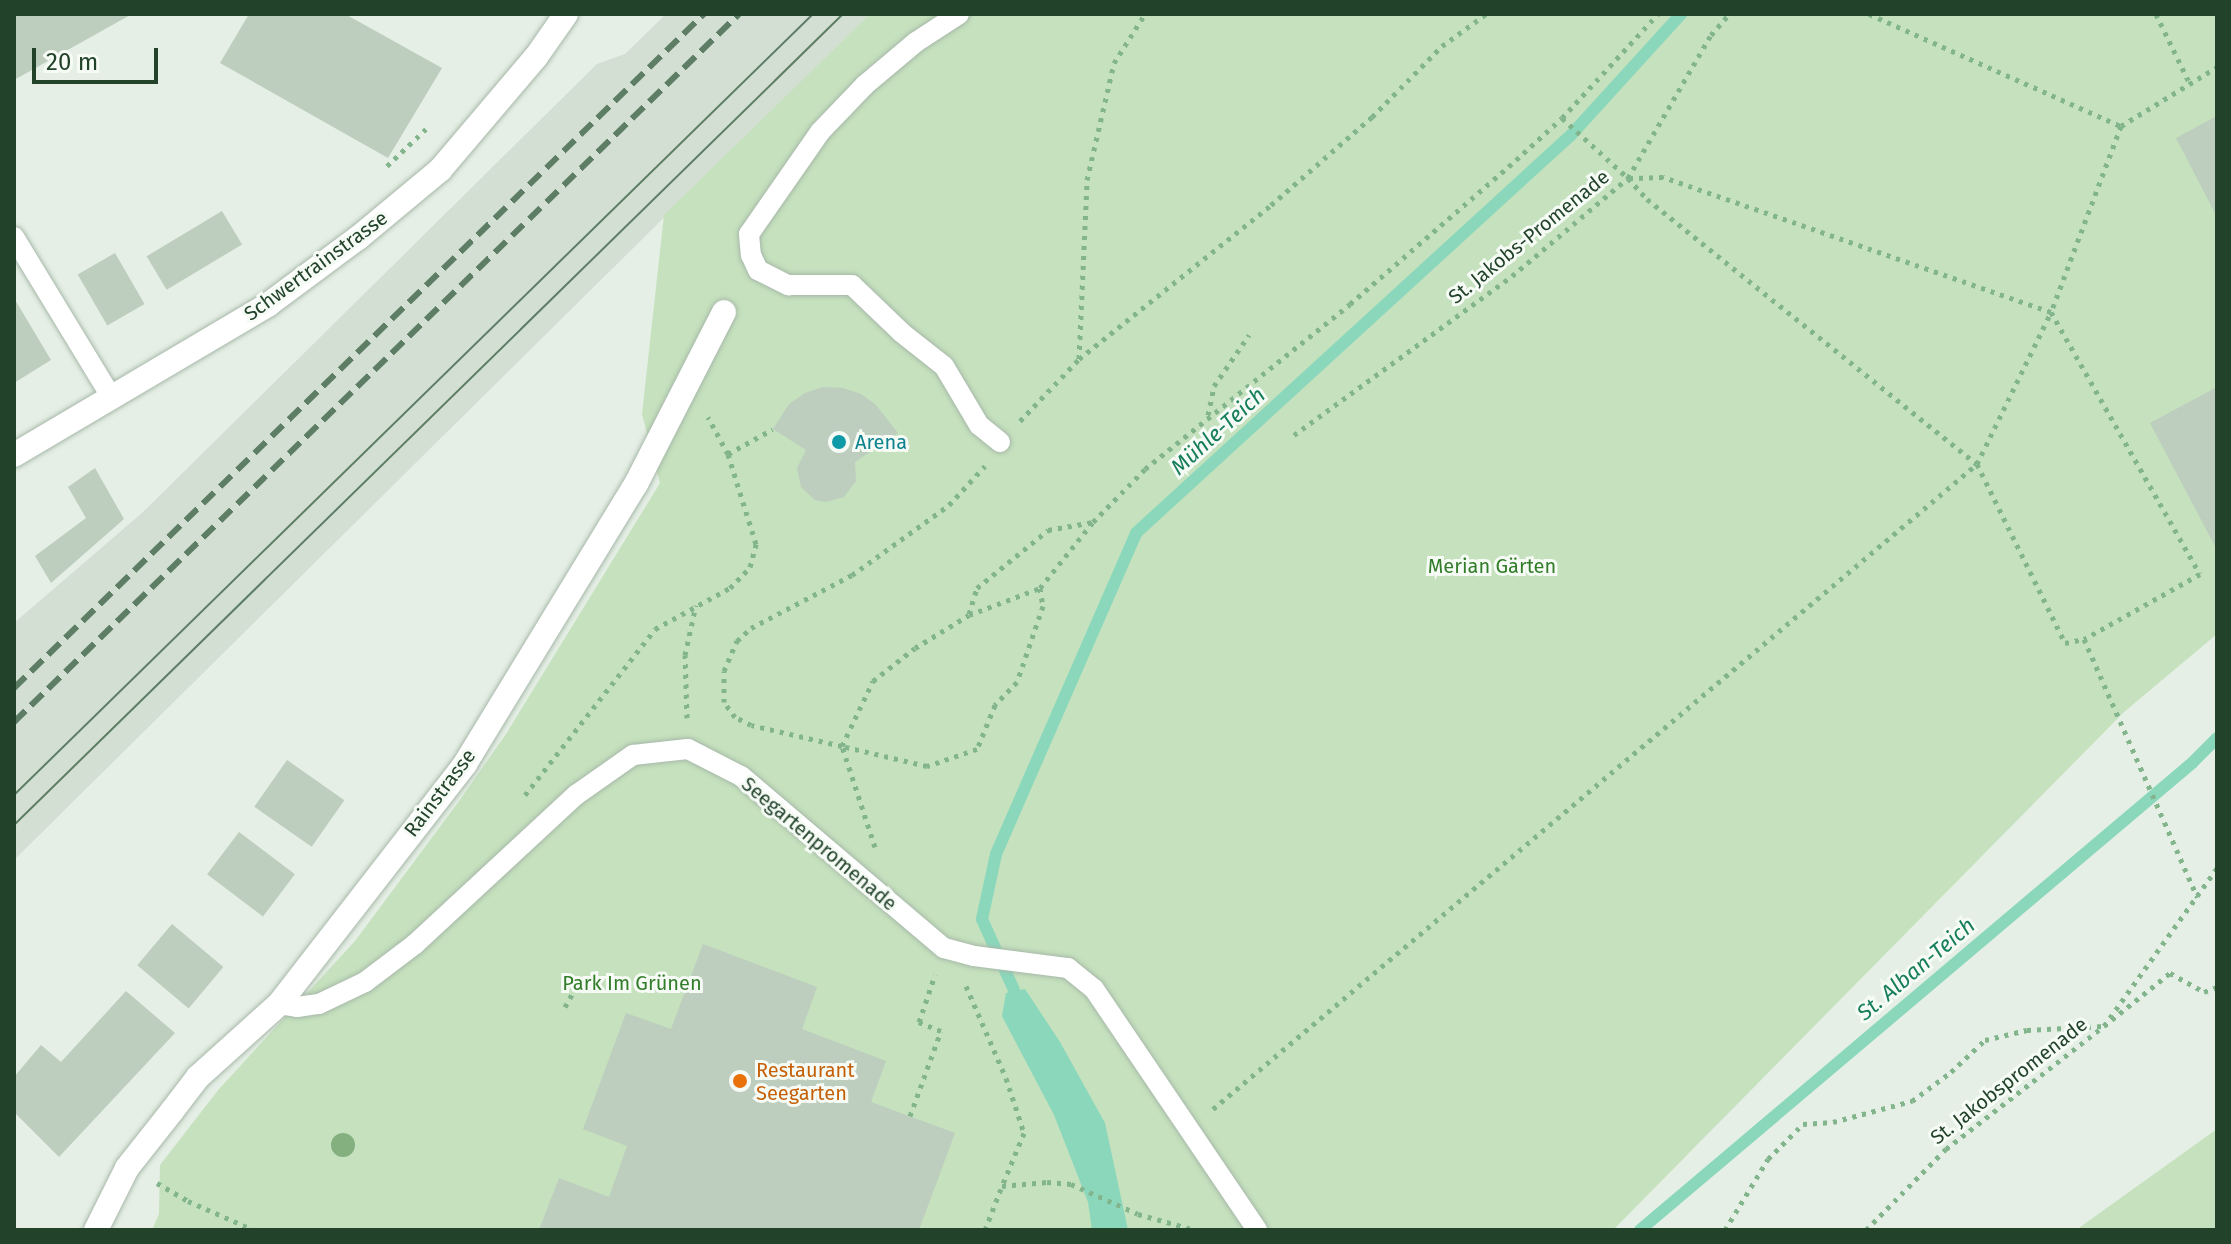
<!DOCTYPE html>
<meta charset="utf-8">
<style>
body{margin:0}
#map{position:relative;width:2231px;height:1244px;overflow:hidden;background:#e5efe5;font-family:"Fira Sans",sans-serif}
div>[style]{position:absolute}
.built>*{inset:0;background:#d3dfd3}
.green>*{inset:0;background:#c5e1bd}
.water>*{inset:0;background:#8ad7bc}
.stream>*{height:12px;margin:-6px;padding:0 6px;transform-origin:6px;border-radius:6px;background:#8ad7bc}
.building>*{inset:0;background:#bdcdbe;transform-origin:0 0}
.path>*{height:5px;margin-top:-2.5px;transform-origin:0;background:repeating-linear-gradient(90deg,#83b58c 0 4px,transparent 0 10px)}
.roads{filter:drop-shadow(0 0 2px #a7b8a9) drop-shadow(0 0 2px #a7b8a9)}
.lane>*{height:20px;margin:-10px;padding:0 10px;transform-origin:10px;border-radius:10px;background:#fff}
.street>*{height:24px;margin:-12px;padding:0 12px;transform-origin:12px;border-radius:12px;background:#fff}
.secondary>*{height:24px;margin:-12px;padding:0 12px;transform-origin:12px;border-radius:12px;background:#fff}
.tram>*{height:2px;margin:-1px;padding:0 1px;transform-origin:1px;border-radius:1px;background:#5d7e65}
.rail>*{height:6px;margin-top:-3px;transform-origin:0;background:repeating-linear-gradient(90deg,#5d7e65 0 16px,transparent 0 24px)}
.trees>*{width:24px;height:24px;margin:-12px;border-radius:50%;background:#83b07e}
.dots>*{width:22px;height:22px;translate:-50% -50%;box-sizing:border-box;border:4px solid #f6fbf6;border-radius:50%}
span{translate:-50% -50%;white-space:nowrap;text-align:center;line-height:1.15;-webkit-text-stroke:6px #f6fbf6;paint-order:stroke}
.street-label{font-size:20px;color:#22432a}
.culture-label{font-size:20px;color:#0d838f}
.left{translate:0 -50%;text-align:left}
.park-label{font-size:20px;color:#327d29}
.food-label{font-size:20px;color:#c56008}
.water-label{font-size:22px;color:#177e5c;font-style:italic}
.frame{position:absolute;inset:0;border:16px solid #22432a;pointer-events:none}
.scale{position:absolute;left:32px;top:48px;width:126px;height:36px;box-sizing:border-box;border:4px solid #22432a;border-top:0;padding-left:10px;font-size:24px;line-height:28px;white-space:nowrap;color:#22432a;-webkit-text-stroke:6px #f6fbf6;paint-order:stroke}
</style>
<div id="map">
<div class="built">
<div style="clip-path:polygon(666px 14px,870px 14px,14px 860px,14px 623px,142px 513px,597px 64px,625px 54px)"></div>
</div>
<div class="green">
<div style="clip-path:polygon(870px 14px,2217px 14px,2217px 634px,2124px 712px,1613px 1230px,152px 1230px,159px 1214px,160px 1165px,219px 1089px,355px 941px,457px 804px,506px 734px,660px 483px,642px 414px,664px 215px)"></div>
<div style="clip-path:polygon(2217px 1129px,2217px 1230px,2076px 1230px)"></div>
</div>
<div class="water">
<div style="clip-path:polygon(1025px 989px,1060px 1042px,1105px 1123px,1128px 1230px,1092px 1230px,1088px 1202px,1054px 1115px,1002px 1016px,1006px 993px)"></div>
</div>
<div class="stream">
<div style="left:1014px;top:990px;width:78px;rotate:-114.3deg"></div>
<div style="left:982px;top:919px;width:66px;rotate:-77.8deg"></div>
<div style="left:996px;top:854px;width:350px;rotate:-66.4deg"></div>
<div style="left:1136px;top:533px;width:590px;rotate:-42.46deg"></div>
<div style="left:1571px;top:135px;width:164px;rotate:-47.7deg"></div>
<div style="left:1640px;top:1230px;width:723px;rotate:-40.23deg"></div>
<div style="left:2192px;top:763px;width:35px;rotate:-45deg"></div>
</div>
<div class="building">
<div style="clip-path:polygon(14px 14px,132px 14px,14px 80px)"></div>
<div style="clip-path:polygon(249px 14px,345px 14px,442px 68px,388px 158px,220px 63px)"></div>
<div style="clip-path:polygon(2217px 116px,2217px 217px,2176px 138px)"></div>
<div style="left:222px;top:211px;width:39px;height:88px;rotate:59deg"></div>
<div style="left:115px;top:253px;width:59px;height:43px;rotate:60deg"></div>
<div style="clip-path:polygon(14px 298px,51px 360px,14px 383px)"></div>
<div style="clip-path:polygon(823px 387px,843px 388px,861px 394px,876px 405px,898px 433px,855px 462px,856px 481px,844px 497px,826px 502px,815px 500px,801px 487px,797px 468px,806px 450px,773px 429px,789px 404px,805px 393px)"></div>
<div style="clip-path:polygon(2217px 387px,2217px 550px,2150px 423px)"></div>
<div style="clip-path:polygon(95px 468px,124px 519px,51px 583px,35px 556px,86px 518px,68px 487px)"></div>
<div style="left:287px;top:760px;width:70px;height:57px;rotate:35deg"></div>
<div style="left:239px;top:832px;width:70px;height:53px;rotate:37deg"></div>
<div style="left:172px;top:924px;width:67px;height:54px;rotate:40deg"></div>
<div style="clip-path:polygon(703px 944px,817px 987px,802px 1029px,886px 1061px,871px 1102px,955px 1133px,919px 1230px,539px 1230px,559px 1178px,609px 1197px,627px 1146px,583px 1129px,626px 1013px,671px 1029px)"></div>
<div style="clip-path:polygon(126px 991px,175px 1033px,59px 1157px,14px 1112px,14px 1077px,41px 1045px,61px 1062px)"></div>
</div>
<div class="path">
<div style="left:1869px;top:14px;width:276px;rotate:24deg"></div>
<div style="left:2121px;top:126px;width:199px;rotate:110.6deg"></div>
<div style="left:2051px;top:312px;width:301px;rotate:60.4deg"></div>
<div style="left:2200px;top:574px;width:133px;rotate:150.7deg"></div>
<div style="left:2084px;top:639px;width:282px;rotate:66.3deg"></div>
<div style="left:2156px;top:14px;width:76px;rotate:64.1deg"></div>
<div style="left:1562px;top:118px;width:89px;rotate:42.3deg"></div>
<div style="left:2121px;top:126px;width:113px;rotate:-31.6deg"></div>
<div style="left:387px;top:166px;width:58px;rotate:-43.6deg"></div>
<div style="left:1079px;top:359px;width:179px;rotate:-87.4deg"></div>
<div style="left:1087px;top:180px;width:120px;rotate:-77deg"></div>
<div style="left:1114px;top:63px;width:58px;rotate:-57.7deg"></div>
<div style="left:1208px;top:415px;width:30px;rotate:-78deg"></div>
<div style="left:1214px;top:386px;width:62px;rotate:-55.5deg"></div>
<div style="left:1020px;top:421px;width:86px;rotate:-46.4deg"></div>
<div style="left:1079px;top:359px;width:246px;rotate:-38.7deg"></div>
<div style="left:1271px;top:205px;width:134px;rotate:-41.1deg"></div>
<div style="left:1372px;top:117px;width:100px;rotate:-45.4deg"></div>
<div style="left:1442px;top:46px;width:54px;rotate:-36deg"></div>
<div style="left:1294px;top:435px;width:270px;rotate:-36.1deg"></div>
<div style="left:1512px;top:276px;width:152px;rotate:-40.2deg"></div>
<div style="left:1628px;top:178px;width:165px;rotate:-59.9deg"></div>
<div style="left:1711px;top:35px;width:28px;rotate:-49deg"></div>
<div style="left:728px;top:454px;width:51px;rotate:-29.1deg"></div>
<div style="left:1040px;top:588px;width:18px;rotate:81deg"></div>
<div style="left:1043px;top:606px;width:80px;rotate:108.9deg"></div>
<div style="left:1017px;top:682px;width:32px;rotate:134deg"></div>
<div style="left:995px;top:705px;width:48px;rotate:112.2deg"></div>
<div style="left:977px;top:749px;width:53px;rotate:161.2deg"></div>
<div style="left:927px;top:766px;width:87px;rotate:-166.8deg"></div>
<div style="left:842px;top:746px;width:72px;rotate:-64.5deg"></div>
<div style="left:873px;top:681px;width:53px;rotate:-38.2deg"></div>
<div style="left:915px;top:648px;width:63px;rotate:-31.4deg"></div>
<div style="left:969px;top:615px;width:76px;rotate:-20.8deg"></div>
<div style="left:1040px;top:588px;width:85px;rotate:-51.2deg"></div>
<div style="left:1093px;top:522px;width:74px;rotate:-45.5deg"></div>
<div style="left:1145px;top:469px;width:263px;rotate:-38.8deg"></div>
<div style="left:1350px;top:304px;width:220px;rotate:-40.9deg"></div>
<div style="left:1516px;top:160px;width:62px;rotate:-42.4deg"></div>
<div style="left:1562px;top:118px;width:142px;rotate:-47.3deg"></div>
<div style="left:969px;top:614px;width:27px;rotate:-73deg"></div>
<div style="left:977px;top:588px;width:92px;rotate:-39.2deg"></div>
<div style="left:1048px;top:530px;width:46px;rotate:-10.1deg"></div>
<div style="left:687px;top:718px;width:63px;rotate:-91.8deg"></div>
<div style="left:685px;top:655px;width:51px;rotate:-77.6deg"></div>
<div style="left:525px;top:795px;width:211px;rotate:-51.9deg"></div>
<div style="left:655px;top:629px;width:85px;rotate:-28.7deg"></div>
<div style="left:730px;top:588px;width:29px;rotate:-46deg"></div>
<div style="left:750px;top:567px;width:24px;rotate:-75deg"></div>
<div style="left:756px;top:544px;width:94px;rotate:-107.3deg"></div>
<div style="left:728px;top:454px;width:42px;rotate:-118.4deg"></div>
<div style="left:875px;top:847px;width:106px;rotate:-108.1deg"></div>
<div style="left:842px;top:746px;width:93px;rotate:-167deg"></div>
<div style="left:751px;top:725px;width:18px;rotate:-153deg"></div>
<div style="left:735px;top:717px;width:19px;rotate:-126deg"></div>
<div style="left:724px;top:702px;width:31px;rotate:-90deg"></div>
<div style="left:724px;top:671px;width:33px;rotate:-67deg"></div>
<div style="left:737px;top:641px;width:19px;rotate:-43deg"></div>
<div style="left:751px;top:628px;width:114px;rotate:-27.7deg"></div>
<div style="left:852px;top:575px;width:120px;rotate:-35.8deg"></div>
<div style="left:949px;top:505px;width:53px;rotate:-47.3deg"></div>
<div style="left:966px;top:986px;width:100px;rotate:66.5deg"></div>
<div style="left:1006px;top:1078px;width:58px;rotate:71.9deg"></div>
<div style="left:1024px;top:1133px;width:57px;rotate:112.5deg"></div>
<div style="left:565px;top:1007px;width:33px;rotate:-61deg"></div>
<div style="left:1213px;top:1109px;width:1000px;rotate:-40.17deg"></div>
<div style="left:1977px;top:464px;width:169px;rotate:-64deg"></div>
<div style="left:2051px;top:312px;width:411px;rotate:-160.8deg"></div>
<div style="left:1663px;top:177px;width:35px;rotate:178deg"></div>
<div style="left:1628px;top:178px;width:28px;rotate:48deg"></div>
<div style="left:1647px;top:199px;width:423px;rotate:38.8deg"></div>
<div style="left:1977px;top:464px;width:199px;rotate:63.8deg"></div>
<div style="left:2065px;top:643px;width:19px;rotate:-12deg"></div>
<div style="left:910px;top:1116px;width:90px;rotate:-70deg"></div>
<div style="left:941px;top:1031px;width:24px;rotate:-158deg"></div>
<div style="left:919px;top:1022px;width:50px;rotate:-71.2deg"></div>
<div style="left:157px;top:1183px;width:36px;rotate:30deg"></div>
<div style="left:188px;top:1201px;width:72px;rotate:23.7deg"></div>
<div style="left:985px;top:1230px;width:47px;rotate:-68.9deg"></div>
<div style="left:1002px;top:1186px;width:45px;rotate:-5.1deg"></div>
<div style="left:1047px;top:1182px;width:24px;rotate:5deg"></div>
<div style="left:1071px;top:1184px;width:73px;rotate:24.1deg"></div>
<div style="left:1138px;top:1214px;width:59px;rotate:15.7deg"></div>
<div style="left:1725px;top:1230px;width:83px;rotate:-58.8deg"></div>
<div style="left:1768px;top:1159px;width:49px;rotate:-45deg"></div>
<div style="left:1803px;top:1124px;width:30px;rotate:-4deg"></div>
<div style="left:1833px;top:1122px;width:82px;rotate:-14.9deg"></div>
<div style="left:1912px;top:1101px;width:49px;rotate:-36.6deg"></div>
<div style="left:1951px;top:1072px;width:47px;rotate:-43.3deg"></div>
<div style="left:1985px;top:1040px;width:43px;rotate:-13.4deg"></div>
<div style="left:2027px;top:1030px;width:77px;rotate:-3deg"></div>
<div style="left:2104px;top:1026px;width:85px;rotate:-38.8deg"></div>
<div style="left:2170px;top:973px;width:39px;rotate:29deg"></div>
<div style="left:2204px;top:992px;width:14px;rotate:-21deg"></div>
<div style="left:1866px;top:1230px;width:114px;rotate:-45.4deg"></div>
<div style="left:1946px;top:1149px;width:200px;rotate:-37.9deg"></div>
<div style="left:2104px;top:1026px;width:194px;rotate:-54.4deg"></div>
</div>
<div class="roads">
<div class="lane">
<div style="left:959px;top:14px;width:51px;rotate:146.9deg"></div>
<div style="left:916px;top:42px;width:67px;rotate:139.9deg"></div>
<div style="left:865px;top:85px;width:65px;rotate:133.8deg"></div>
<div style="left:820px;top:132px;width:124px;rotate:124.8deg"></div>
<div style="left:749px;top:234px;width:21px;rotate:85deg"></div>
<div style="left:751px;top:255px;width:17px;rotate:65deg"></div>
<div style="left:758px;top:270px;width:34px;rotate:27deg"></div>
<div style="left:788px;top:285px;width:64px"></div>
<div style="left:852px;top:285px;width:69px;rotate:43.8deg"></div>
<div style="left:902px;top:333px;width:53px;rotate:38.2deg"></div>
<div style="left:944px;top:366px;width:69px;rotate:59.3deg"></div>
<div style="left:979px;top:425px;width:27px;rotate:39deg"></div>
<div style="left:14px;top:237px;width:188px;rotate:58.7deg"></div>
<div style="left:279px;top:1004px;width:18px;rotate:9deg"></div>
<div style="left:297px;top:1007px;width:22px;rotate:-8deg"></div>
<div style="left:319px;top:1004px;width:51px;rotate:-25.6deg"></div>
<div style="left:365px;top:982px;width:63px;rotate:-37.2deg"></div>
<div style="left:415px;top:944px;width:219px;rotate:-42.8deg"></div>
<div style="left:576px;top:795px;width:70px;rotate:-35.1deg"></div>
<div style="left:633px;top:755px;width:55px;rotate:-6.2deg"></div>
<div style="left:688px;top:749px;width:59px;rotate:27deg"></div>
<div style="left:741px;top:776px;width:266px;rotate:40.3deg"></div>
<div style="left:944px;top:948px;width:31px;rotate:15deg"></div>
<div style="left:974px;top:956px;width:95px;rotate:7.3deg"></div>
<div style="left:1068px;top:968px;width:33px;rotate:39deg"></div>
<div style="left:1094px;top:989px;width:291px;rotate:55.9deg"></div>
</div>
<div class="street">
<div style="left:96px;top:1230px;width:69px;rotate:-63.4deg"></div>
<div style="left:127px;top:1168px;width:73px;rotate:-51.7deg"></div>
<div style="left:172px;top:1111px;width:43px;rotate:-52.6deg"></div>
<div style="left:198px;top:1077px;width:109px;rotate:-42deg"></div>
<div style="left:279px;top:1004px;width:304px;rotate:-52.2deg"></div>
<div style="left:465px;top:764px;width:328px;rotate:-58.6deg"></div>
<div style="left:636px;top:484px;width:193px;rotate:-62.9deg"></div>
</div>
<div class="secondary">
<div style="left:14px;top:455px;width:296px;rotate:-30.6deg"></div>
<div style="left:269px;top:304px;width:111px;rotate:-36.6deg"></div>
<div style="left:358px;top:238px;width:107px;rotate:-39.7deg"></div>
<div style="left:440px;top:170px;width:148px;rotate:-49.7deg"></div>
<div style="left:536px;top:57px;width:52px;rotate:-55.1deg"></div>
</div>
</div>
<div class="tram">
<div style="left:14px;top:795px;width:1117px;rotate:-44.35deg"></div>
<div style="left:14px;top:825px;width:1160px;rotate:-44.37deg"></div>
</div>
<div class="rail">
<div style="left:14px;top:688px;width:965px;rotate:-44.33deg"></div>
<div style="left:14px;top:722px;width:1013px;rotate:-44.32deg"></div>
</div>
<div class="trees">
<div style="left:343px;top:1145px"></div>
</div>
<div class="dots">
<div style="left:839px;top:442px;background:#0f9aa8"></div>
<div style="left:740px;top:1081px;background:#e8710a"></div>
</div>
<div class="street-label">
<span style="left:1529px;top:237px;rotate:-39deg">St. Jakobs-Promenade</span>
<span style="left:316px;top:266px;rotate:-36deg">Schwertrainstrasse</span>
<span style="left:440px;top:793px;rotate:-53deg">Rainstrasse</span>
<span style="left:819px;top:844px;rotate:40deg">Seegartenpromenade</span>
<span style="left:2009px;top:1081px;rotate:-38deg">St. Jakobspromenade</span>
</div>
<div class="culture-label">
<span class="left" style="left:855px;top:442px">Arena</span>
</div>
<div class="park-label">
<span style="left:1492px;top:566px">Merian Gärten</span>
<span style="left:632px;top:983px">Park Im Grünen</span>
</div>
<div class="food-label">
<span class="left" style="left:756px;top:1082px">Restaurant<br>Seegarten</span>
</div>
<div class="water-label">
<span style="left:1218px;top:431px;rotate:-42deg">Mühle-Teich</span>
<span style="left:1916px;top:969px;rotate:-40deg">St. Alban-Teich</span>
</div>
<div class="frame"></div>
<div class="scale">20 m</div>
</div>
